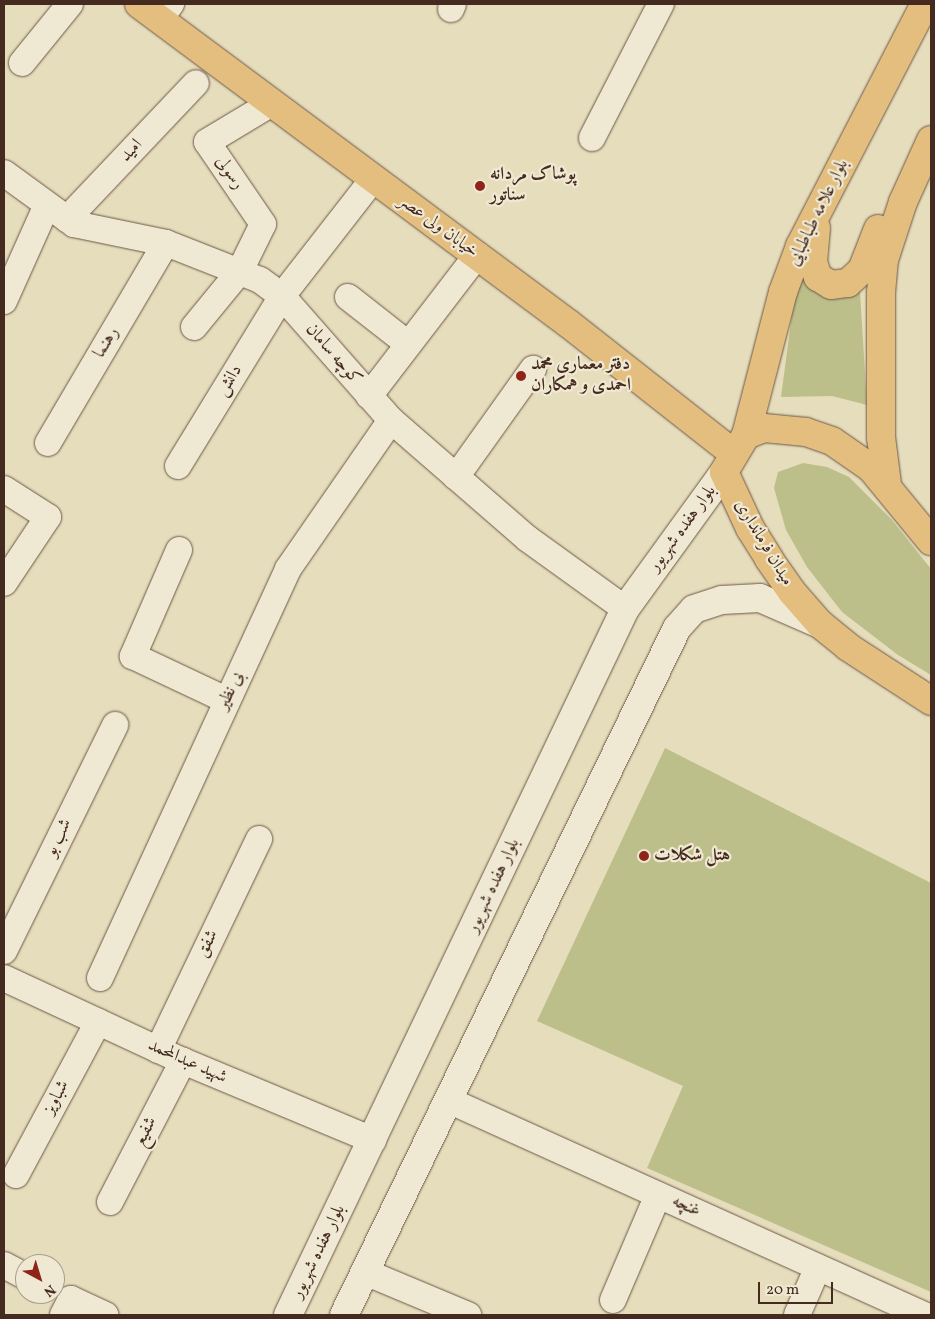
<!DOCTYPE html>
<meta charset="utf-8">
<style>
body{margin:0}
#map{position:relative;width:935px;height:1319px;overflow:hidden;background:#e6ddbc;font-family:Vollkorn,Amiri,serif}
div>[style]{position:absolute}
.green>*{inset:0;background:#bdbf8b}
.roads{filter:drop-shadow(0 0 1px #6d5746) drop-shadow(0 0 1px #6d5746)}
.street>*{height:26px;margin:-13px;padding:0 13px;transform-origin:13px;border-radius:13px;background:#efe9d3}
.secondary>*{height:28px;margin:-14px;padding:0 14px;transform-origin:14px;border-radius:14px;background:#efe9d3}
.primary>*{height:28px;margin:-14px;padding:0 14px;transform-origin:14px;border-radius:14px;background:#e3be7e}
.dots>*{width:14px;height:14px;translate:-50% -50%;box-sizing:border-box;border:2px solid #efe9d3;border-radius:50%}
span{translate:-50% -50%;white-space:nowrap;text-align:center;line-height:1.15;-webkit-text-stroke:4.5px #efe9d3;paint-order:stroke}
.street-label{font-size:18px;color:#452a1f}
.poi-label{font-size:18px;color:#452a1f;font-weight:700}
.left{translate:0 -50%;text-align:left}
.frame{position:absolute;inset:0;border:5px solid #452a1f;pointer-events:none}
.north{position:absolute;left:15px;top:1254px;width:50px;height:50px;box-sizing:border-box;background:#efe9d3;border:1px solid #ab9d8b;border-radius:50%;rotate:141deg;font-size:14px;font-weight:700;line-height:20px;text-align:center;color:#452a1f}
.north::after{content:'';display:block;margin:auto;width:18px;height:22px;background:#8f2418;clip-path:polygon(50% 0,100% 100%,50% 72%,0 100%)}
.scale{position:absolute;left:758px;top:1282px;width:75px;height:22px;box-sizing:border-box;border:2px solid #452a1f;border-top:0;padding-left:6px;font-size:15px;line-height:18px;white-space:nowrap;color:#452a1f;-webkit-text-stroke:4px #efe9d3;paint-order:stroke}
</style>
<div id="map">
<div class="green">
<div style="clip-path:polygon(797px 277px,834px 295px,860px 292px,867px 405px,832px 396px,781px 397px)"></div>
<div style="clip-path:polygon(803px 463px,827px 467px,849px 477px,892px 520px,931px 569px,931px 675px,898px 655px,842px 612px,807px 567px,786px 530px,774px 488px,778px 472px)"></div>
<div style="clip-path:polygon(665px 748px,931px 883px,931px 1292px,647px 1168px,683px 1086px,537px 1021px)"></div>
</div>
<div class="roads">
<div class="street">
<div style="left:451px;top:9px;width:5px;rotate:-68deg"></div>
<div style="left:160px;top:19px;width:19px;rotate:-54deg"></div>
<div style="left:22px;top:63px;width:76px;rotate:-50.9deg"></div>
<div style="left:592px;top:138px;width:151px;rotate:-62.8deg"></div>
<div style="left:4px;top:173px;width:87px;rotate:36.1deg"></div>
<div style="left:74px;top:224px;width:94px;rotate:11.7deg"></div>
<div style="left:166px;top:243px;width:101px;rotate:21.5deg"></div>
<div style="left:260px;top:280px;width:27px;rotate:36deg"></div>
<div style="left:282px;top:296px;width:165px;rotate:48.7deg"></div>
<div style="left:391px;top:420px;width:181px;rotate:41deg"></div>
<div style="left:528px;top:539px;width:120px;rotate:35.8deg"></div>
<div style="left:67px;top:219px;width:187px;rotate:-46.5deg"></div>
<div style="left:348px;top:297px;width:76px;rotate:38.1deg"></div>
<div style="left:4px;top:301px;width:105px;rotate:-65.9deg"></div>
<div style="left:194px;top:327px;width:72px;rotate:-50.6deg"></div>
<div style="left:240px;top:271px;width:52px;rotate:-63.9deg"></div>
<div style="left:263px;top:224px;width:99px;rotate:-124.3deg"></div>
<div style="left:207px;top:142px;width:76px;rotate:-31deg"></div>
<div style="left:369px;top:396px;width:178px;rotate:-52.5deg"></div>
<div style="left:48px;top:443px;width:232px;rotate:-59.5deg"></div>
<div style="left:178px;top:466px;width:199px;rotate:-58.5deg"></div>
<div style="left:282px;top:296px;width:148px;rotate:-52.1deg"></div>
<div style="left:456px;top:477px;width:133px;rotate:-54.5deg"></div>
<div style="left:4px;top:489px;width:52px;rotate:32.5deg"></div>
<div style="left:48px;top:517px;width:79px;rotate:123.7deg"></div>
<div style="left:179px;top:550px;width:116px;rotate:113.5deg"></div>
<div style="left:133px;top:656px;width:103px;rotate:25.3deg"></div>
<div style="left:4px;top:951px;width:252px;rotate:-63.8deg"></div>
<div style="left:4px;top:978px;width:197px;rotate:24.9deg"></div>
<div style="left:183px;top:1061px;width:206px;rotate:22.6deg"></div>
<div style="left:100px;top:978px;width:450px;rotate:-65.3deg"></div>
<div style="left:288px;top:569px;width:181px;rotate:-55.3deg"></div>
<div style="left:158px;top:1050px;width:234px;rotate:-64.4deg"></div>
<div style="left:448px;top:1100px;width:522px;rotate:24.31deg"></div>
<div style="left:16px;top:1175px;width:174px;rotate:-61.8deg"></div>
<div style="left:110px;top:1202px;width:159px;rotate:-62.6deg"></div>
<div style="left:4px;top:1265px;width:24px;rotate:28deg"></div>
<div style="left:365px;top:1272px;width:112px;rotate:22.7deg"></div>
<div style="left:613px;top:1300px;width:114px;rotate:-66.8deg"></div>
<div style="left:63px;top:1315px;width:18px;rotate:-63deg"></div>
<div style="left:71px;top:1299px;width:38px;rotate:25deg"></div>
<div style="left:797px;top:1315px;width:52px;rotate:-66.4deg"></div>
</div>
<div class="secondary">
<div style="left:288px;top:1315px;width:782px;rotate:-64.48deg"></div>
<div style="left:625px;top:609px;width:169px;rotate:-54.1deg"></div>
<div style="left:344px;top:1315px;width:763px;rotate:-64.14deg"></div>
<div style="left:677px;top:628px;width:25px;rotate:-48deg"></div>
<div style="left:694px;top:609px;width:29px;rotate:-18deg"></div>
<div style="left:722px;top:600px;width:38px;rotate:-3deg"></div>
<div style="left:760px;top:598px;width:65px;rotate:23.4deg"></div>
</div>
<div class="primary">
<div style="left:139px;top:4px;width:536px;rotate:36.66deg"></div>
<div style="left:569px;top:324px;width:210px;rotate:38.2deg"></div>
<div style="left:816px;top:228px;width:34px;rotate:95deg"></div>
<div style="left:813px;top:262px;width:16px;rotate:72deg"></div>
<div style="left:818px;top:277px;width:15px;rotate:32deg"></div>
<div style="left:831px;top:285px;width:17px;rotate:-7deg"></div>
<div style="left:848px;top:283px;width:19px;rotate:-43deg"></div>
<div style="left:862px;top:270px;width:44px;rotate:-68.7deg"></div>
<div style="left:746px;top:435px;width:148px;rotate:-75.5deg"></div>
<div style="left:783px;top:292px;width:49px;rotate:-69.7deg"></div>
<div style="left:800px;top:246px;width:272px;rotate:-62.7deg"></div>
<div style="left:887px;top:484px;width:47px;rotate:-97.3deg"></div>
<div style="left:881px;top:437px;width:144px;rotate:-90deg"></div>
<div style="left:881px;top:293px;width:33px;rotate:-85deg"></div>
<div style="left:884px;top:260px;width:61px;rotate:-71.9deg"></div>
<div style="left:903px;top:202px;width:68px;rotate:-65.7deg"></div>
<div style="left:931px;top:541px;width:94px;rotate:-129.4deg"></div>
<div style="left:871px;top:468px;width:47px;rotate:-145.3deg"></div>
<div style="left:832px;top:441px;width:28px;rotate:-161deg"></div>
<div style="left:806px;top:432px;width:42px;rotate:-174.6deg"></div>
<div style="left:764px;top:428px;width:19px;rotate:159deg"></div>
<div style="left:746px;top:435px;width:43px;rotate:120.7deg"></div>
<div style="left:724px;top:472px;width:62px;rotate:65.1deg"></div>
<div style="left:750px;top:528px;width:36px;rotate:58deg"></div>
<div style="left:769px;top:559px;width:40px;rotate:55.1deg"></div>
<div style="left:792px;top:592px;width:43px;rotate:48.8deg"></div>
<div style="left:820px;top:624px;width:36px;rotate:39deg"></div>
<div style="left:848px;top:647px;width:99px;rotate:33deg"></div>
</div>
</div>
<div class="dots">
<div style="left:480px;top:186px;background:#8f2418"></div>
<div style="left:521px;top:376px;background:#8f2418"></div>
<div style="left:644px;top:856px;background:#8f2418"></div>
</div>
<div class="street-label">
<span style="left:132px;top:151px;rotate:-47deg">امید</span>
<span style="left:229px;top:173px;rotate:55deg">رسولی</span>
<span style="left:819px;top:213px;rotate:-64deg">بلوار علامه طباطبایی</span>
<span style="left:438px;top:227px;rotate:36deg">خیابان ولی عصر</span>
<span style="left:107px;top:343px;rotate:-59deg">رهنما</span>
<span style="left:333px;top:355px;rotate:49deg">کوچه سامان</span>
<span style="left:230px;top:381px;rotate:-58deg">دانش</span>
<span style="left:683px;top:529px;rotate:-54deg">بلوار هفده شهریور</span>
<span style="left:763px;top:543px;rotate:59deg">میدان فرمانداری</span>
<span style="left:231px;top:691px;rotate:-65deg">بی نظیر</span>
<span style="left:59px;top:838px;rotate:-64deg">شب بو</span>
<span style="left:494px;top:886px;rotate:-65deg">بلوار هفده شهریور</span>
<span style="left:208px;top:944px;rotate:-64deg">شفق</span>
<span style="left:187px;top:1062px;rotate:24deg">شهید عبدالمحمد</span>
<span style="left:57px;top:1098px;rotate:-62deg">شباویز</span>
<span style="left:146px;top:1132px;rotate:-63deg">شفیع</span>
<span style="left:686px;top:1207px;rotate:24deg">غنچه</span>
<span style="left:319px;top:1252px;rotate:-64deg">بلوار هفده شهریور</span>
</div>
<div class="poi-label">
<span class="left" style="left:490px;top:186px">پوشاک مردانه<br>سناتور</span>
<span class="left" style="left:531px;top:376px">دفتر معماری محمد<br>احمدی و همکاران</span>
<span class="left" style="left:654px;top:856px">هتل شکلات</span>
</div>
<div class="frame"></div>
<div class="north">N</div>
<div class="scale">20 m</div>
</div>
